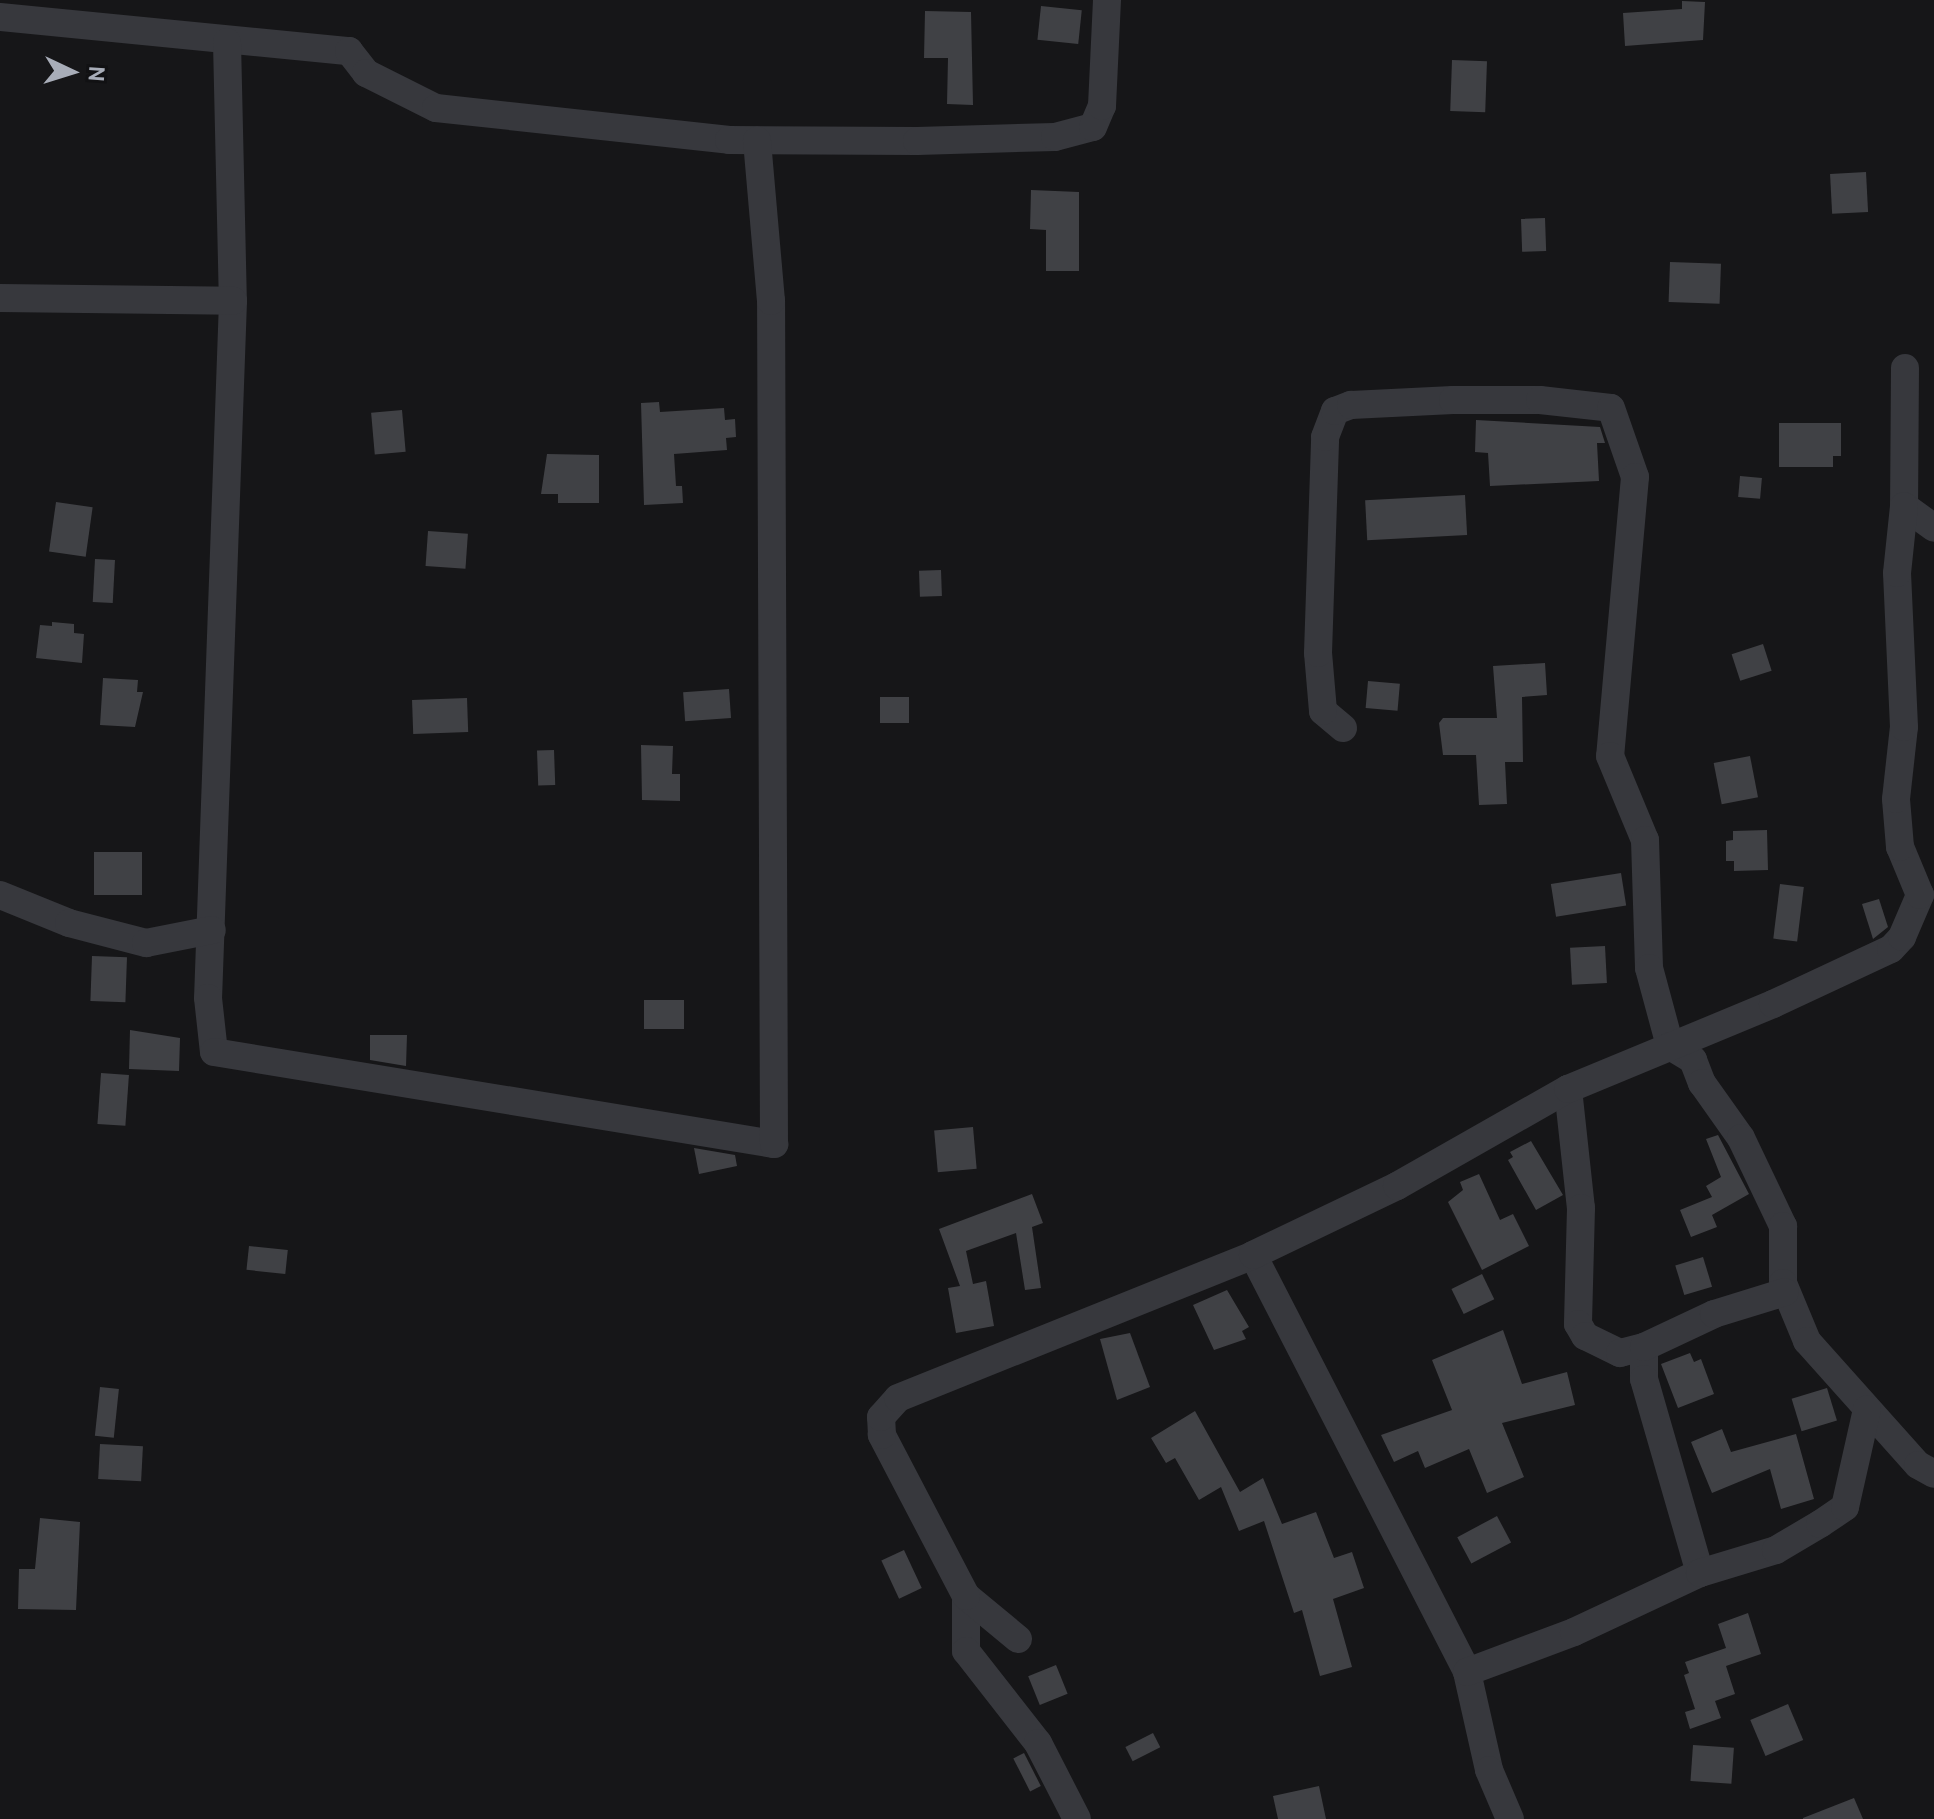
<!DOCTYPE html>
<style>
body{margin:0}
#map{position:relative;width:1934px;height:1819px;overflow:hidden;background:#161618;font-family:Cabin,sans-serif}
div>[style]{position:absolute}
.building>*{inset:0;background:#404145;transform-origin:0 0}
.minor>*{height:28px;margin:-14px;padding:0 14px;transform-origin:14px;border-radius:14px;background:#37383d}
span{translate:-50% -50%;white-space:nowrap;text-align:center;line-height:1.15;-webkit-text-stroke:6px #111113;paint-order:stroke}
.north{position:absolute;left:32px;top:32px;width:80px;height:80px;-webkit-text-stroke:6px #111113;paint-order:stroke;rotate:94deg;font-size:22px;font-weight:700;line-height:32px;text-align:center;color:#a8adb8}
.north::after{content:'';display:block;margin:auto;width:28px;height:36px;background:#a8adb8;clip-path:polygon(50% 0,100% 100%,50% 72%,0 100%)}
</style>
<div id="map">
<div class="building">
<div style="clip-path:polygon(1682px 1px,1705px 2px,1703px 40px,1625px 46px,1623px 13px,1682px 9px)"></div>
<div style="left:1041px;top:6px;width:41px;height:34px;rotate:6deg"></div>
<div style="clip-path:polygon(925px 11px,971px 12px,973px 105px,947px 104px,948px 58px,924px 58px)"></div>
<div style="left:1452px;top:60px;width:35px;height:51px;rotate:2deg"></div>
<div style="left:1866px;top:172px;width:40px;height:36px;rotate:87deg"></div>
<div style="clip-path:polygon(1031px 190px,1079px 192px,1079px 271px,1046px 271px,1046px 230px,1030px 229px)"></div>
<div style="left:1545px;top:218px;width:33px;height:24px;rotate:88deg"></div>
<div style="left:1670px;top:262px;width:51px;height:40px;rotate:2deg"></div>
<div style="clip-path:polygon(659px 402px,660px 412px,724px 408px,725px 420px,735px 419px,736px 437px,726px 438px,727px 450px,674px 454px,676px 486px,682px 486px,683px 503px,644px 505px,641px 403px)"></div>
<div style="left:402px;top:410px;width:42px;height:31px;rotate:85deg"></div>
<div style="clip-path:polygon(1476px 420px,1600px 427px,1605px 443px,1597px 443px,1599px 481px,1490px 486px,1488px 453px,1475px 452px)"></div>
<div style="clip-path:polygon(1779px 423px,1841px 423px,1841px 456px,1833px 456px,1833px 467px,1779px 467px)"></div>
<div style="clip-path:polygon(547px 454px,599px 455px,599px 503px,558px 503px,558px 494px,541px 494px)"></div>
<div style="left:1740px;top:476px;width:22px;height:21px;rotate:5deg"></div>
<div style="left:1465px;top:495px;width:40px;height:100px;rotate:87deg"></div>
<div style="left:56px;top:502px;width:37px;height:50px;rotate:8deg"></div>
<div style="left:428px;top:531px;width:40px;height:35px;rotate:4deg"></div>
<div style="left:95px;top:559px;width:20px;height:43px;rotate:3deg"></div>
<div style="left:941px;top:570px;width:26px;height:22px;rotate:88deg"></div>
<div style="clip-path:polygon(52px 622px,74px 624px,74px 633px,84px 634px,82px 663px,36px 658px,40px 625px,52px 626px)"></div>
<div style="left:1763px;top:644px;width:28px;height:33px;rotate:72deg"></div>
<div style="clip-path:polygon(1545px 663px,1547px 695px,1522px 697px,1523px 762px,1505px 762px,1507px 804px,1479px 805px,1476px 755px,1443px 755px,1439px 723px,1443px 718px,1497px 718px,1493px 666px)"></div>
<div style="clip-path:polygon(103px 678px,138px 680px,137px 692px,143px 692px,135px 727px,100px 725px)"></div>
<div style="left:1368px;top:681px;width:32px;height:27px;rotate:5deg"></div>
<div style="left:729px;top:689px;width:29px;height:46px;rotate:86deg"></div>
<div style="left:880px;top:697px;width:29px;height:26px"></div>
<div style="left:467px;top:698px;width:34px;height:55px;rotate:88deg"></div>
<div style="clip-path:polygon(641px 745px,673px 746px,672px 774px,680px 774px,680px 801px,642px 800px)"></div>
<div style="left:554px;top:750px;width:35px;height:17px;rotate:88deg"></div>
<div style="left:1750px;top:756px;width:42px;height:37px;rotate:79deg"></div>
<div style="clip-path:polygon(1767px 830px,1768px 870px,1734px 871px,1734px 861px,1726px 861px,1726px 841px,1733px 840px,1733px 831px)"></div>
<div style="left:94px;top:852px;width:48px;height:43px"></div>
<div style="left:1621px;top:873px;width:33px;height:71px;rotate:81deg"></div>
<div style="left:1780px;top:884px;width:24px;height:55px;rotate:7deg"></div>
<div style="clip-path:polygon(1879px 899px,1888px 927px,1873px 939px,1862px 904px)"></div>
<div style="left:1605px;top:946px;width:37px;height:35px;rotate:87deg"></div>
<div style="left:92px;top:956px;width:35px;height:45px;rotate:2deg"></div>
<div style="left:644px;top:1000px;width:40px;height:29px"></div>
<div style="clip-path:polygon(130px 1030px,180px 1038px,179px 1071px,129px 1069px)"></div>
<div style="clip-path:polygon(370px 1035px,407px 1035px,406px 1066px,370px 1060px)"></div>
<div style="left:101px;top:1073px;width:28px;height:51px;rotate:4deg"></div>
<div style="left:973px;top:1127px;width:42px;height:39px;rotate:85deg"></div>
<div style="clip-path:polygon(1718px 1135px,1749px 1194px,1712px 1215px,1717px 1227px,1691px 1237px,1680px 1210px,1712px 1197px,1706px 1186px,1721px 1177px,1706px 1139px)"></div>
<div style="clip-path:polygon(1531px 1141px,1563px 1195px,1536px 1210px,1508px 1160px,1513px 1157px,1510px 1152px)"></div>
<div style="clip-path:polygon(694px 1148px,735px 1155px,737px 1166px,699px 1174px)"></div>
<div style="clip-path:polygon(1479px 1174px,1500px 1220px,1513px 1214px,1529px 1246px,1482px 1270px,1448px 1202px,1463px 1190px,1460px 1182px)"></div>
<div style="clip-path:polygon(1032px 1194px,1043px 1223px,1032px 1227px,1041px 1288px,1025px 1290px,1016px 1233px,966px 1251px,973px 1284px,986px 1281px,994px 1326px,956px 1333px,948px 1288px,960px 1286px,939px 1229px)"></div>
<div style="left:249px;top:1246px;width:39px;height:24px;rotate:6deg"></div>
<div style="left:1703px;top:1257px;width:31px;height:29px;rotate:73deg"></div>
<div style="left:1482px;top:1274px;width:28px;height:34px;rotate:64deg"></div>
<div style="clip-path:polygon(1227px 1290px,1249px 1327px,1242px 1331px,1246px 1339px,1214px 1350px,1193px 1305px)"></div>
<div style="clip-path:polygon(1503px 1330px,1522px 1384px,1567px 1372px,1575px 1405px,1502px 1423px,1524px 1477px,1487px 1493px,1469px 1449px,1425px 1468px,1418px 1451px,1394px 1462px,1381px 1435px,1452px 1410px,1432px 1360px)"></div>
<div style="clip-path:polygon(1130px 1333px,1150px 1387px,1117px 1400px,1100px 1339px)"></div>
<div style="clip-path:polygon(1690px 1353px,1694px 1362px,1701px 1359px,1714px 1394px,1678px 1408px,1661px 1364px)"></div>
<div style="left:100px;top:1387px;width:19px;height:49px;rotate:6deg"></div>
<div style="left:1827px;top:1388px;width:34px;height:37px;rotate:73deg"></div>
<div style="clip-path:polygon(1195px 1411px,1240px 1492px,1263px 1478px,1282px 1524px,1316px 1512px,1334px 1558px,1352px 1552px,1364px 1588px,1333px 1599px,1352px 1667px,1320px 1676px,1302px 1610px,1294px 1613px,1264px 1521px,1239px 1531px,1221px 1487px,1199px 1500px,1175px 1458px,1166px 1463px,1151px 1438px)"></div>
<div style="clip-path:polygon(1722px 1429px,1731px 1452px,1796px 1434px,1814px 1499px,1781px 1509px,1770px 1469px,1712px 1493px,1691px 1442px)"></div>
<div style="left:100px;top:1444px;width:43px;height:35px;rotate:3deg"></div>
<div style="left:1497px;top:1516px;width:30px;height:45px;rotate:62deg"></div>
<div style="clip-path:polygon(40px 1518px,80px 1522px,76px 1610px,18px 1609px,19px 1569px,35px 1569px)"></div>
<div style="left:904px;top:1550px;width:42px;height:25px;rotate:65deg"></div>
<div style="clip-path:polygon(1748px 1613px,1761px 1654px,1726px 1666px,1735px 1694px,1715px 1701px,1721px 1718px,1690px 1729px,1685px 1712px,1695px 1709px,1684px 1675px,1689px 1673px,1685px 1662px,1726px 1648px,1718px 1624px)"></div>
<div style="left:1056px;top:1665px;width:31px;height:30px;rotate:68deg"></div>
<div style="left:1788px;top:1704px;width:39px;height:41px;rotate:67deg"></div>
<div style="left:1153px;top:1733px;width:16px;height:31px;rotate:63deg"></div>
<div style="left:1693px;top:1745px;width:41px;height:36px;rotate:4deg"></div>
<div style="left:1024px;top:1753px;width:37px;height:12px;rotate:63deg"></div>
<div style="clip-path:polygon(1319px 1786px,1326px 1819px,1278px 1819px,1273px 1796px)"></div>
<div style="clip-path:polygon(1854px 1798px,1863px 1819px,1803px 1819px,1803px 1818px)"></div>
</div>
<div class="minor">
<div style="left:0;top:17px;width:351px;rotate:5.6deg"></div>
<div style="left:349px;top:51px;width:28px;rotate:52deg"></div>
<div style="left:366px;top:73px;width:78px;rotate:26.6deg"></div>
<div style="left:436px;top:108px;width:295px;rotate:6.2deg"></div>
<div style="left:729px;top:140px;width:188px;rotate:0.3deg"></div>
<div style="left:917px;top:141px;width:138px;rotate:-1.7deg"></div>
<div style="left:1055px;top:137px;width:39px;rotate:-15deg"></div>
<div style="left:1093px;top:127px;width:23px;rotate:-67deg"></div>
<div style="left:1102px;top:106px;width:106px;rotate:-87.3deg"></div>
<div style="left:227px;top:42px;width:259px;rotate:88.7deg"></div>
<div style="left:233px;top:301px;width:697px;rotate:92.05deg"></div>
<div style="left:208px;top:998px;width:54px;rotate:83.7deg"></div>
<div style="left:214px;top:1052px;width:568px;rotate:9.33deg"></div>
<div style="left:774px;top:1144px;width:843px;rotate:-90.2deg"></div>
<div style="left:771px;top:301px;width:161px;rotate:-95deg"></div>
<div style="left:0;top:298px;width:233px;rotate:0.7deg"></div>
<div style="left:1905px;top:368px;width:138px;rotate:90.4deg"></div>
<div style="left:1904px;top:506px;width:37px;rotate:36deg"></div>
<div style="left:1343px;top:728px;width:26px;rotate:-140deg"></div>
<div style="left:1323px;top:711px;width:58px;rotate:-94.9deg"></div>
<div style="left:1318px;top:653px;width:216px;rotate:-88.1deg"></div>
<div style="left:1325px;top:437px;width:28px;rotate:-69deg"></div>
<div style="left:1335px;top:411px;width:17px;rotate:-21deg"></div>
<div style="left:1351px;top:405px;width:102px;rotate:-2.8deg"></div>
<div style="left:1453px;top:400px;width:87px"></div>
<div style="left:1540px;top:400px;width:71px;rotate:6.4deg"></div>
<div style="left:1611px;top:408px;width:73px;rotate:70.8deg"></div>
<div style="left:1635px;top:477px;width:280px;rotate:95.1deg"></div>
<div style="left:1610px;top:756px;width:91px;rotate:67.4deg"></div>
<div style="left:1645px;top:840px;width:128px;rotate:88.2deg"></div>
<div style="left:1649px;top:968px;width:81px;rotate:74.9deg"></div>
<div style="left:1670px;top:1046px;width:27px;rotate:31deg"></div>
<div style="left:1693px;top:1060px;width:25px;rotate:69deg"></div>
<div style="left:1702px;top:1083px;width:67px;rotate:54.7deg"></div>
<div style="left:1741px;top:1138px;width:98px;rotate:64.5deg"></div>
<div style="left:1783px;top:1226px;width:57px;rotate:90deg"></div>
<div style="left:1783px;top:1283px;width:63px;rotate:67.5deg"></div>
<div style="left:1807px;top:1341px;width:166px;rotate:48.2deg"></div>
<div style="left:1918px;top:1465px;width:18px;rotate:29deg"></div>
<div style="left:0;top:895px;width:74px;rotate:22.1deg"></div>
<div style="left:69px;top:923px;width:80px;rotate:14.6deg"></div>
<div style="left:146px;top:943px;width:67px;rotate:-11.1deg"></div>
<div style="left:1568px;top:1089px;width:120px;rotate:83.8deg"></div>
<div style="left:1581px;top:1208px;width:116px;rotate:91.5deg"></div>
<div style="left:1578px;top:1324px;width:14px;rotate:60deg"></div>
<div style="left:1585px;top:1336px;width:39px;rotate:26deg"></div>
<div style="left:1620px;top:1353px;width:25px;rotate:-14deg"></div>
<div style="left:1644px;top:1347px;width:32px;rotate:90deg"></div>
<div style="left:1644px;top:1379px;width:202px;rotate:73.9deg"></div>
<div style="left:1253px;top:1255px;width:469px;rotate:62.8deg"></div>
<div style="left:1467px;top:1672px;width:100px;rotate:77.3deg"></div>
<div style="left:1489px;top:1770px;width:53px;rotate:66.8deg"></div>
<div style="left:1644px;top:1347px;width:77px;rotate:-25.2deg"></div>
<div style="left:1714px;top:1314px;width:74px;rotate:-17.2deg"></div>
<div style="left:966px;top:1596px;width:55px;rotate:90deg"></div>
<div style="left:966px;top:1651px;width:117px;rotate:52deg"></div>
<div style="left:1038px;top:1743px;width:85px;rotate:62.8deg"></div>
<div style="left:1018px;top:1639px;width:67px;rotate:-140.4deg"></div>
<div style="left:966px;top:1596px;width:182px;rotate:-117.6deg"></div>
<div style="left:882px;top:1435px;width:18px;rotate:-93deg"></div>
<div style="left:881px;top:1417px;width:25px;rotate:-48deg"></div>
<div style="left:898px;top:1398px;width:383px;rotate:-21.9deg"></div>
<div style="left:1253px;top:1255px;width:160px;rotate:-25.6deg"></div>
<div style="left:1397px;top:1186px;width:197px;rotate:-29.6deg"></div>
<div style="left:1568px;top:1089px;width:222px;rotate:-22.5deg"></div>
<div style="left:1773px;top:1004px;width:130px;rotate:-25deg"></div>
<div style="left:1891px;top:949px;width:16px;rotate:-47deg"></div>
<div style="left:1902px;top:937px;width:46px;rotate:-66.8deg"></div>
<div style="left:1920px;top:895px;width:52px;rotate:-112.6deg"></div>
<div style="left:1900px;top:847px;width:48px;rotate:-94.8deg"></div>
<div style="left:1896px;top:799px;width:72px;rotate:-83.7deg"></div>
<div style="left:1904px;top:727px;width:154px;rotate:-92.6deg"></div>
<div style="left:1897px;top:573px;width:67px;rotate:-84deg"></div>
<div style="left:1467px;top:1672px;width:114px;rotate:-20.5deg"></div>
<div style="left:1574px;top:1632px;width:139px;rotate:-25.1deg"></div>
<div style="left:1700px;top:1573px;width:79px;rotate:-16.8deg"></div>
<div style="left:1776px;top:1550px;width:51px;rotate:-30.6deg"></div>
<div style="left:1820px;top:1524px;width:30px;rotate:-34deg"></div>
<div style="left:1845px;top:1507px;width:100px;rotate:-77.3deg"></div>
</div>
<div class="north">N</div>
</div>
